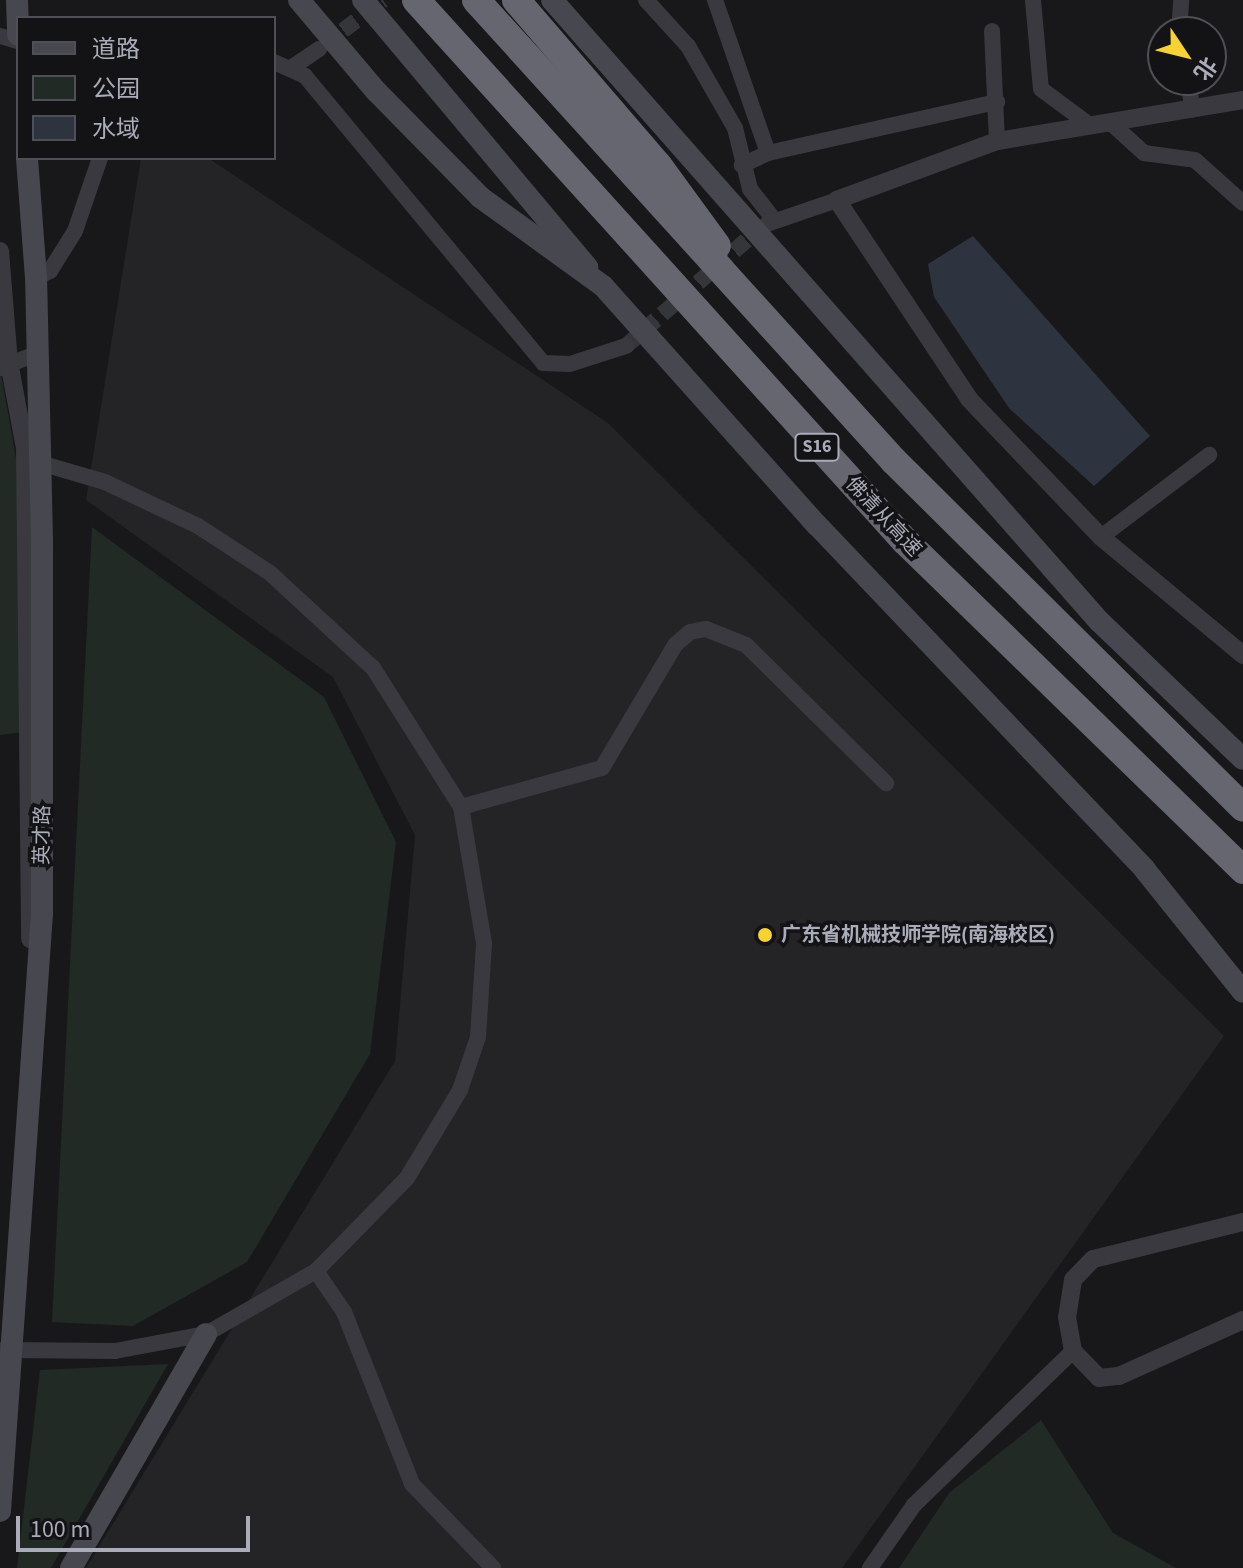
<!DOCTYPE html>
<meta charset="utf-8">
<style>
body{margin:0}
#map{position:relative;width:1243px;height:1568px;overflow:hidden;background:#18181a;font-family:"Source Sans 3","Noto Sans SC",sans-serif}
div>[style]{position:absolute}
.built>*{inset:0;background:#242427}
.green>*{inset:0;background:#212a24}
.water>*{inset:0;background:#2d343f}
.minor-tunnel>*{height:16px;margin-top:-8px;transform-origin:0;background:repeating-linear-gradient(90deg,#35363a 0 16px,transparent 0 24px)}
.minor>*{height:16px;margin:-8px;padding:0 8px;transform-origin:8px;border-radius:8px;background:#39393f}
.tertiary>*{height:18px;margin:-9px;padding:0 9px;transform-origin:9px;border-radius:9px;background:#39393f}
.secondary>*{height:22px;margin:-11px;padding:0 11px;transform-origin:11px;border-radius:11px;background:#47474f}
.motorway>*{height:28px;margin:-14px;padding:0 14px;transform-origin:14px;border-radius:14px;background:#656670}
.dots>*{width:22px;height:22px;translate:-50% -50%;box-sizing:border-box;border:4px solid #131315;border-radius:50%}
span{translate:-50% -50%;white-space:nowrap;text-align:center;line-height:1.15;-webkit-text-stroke:7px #131315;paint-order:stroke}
.shield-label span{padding:2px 6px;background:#131315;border:2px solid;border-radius:6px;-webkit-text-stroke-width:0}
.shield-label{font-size:18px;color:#aaacba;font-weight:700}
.street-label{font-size:20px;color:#aaacba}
.poi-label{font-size:20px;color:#aaacba;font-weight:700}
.left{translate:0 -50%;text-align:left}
.legend{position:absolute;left:16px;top:16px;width:260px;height:144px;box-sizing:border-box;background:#131315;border:2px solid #4f5057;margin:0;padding:10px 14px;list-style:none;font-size:24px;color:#aaacba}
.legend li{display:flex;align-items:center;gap:16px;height:40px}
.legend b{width:40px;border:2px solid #4f5057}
.north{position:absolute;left:1147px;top:16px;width:80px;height:80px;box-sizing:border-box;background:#131315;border:2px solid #4f5057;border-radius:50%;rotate:125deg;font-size:22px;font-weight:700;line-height:32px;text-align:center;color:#aaacba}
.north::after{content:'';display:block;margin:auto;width:28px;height:36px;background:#f6d333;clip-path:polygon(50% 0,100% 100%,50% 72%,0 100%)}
.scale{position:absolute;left:16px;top:1516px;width:234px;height:36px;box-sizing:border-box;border:4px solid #aaacba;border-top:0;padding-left:10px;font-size:24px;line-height:28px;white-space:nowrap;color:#aaacba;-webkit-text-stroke:6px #131315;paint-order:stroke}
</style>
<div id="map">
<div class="built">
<div style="clip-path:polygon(141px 158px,208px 158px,608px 423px,1224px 1036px,842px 1568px,86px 1568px,395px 1061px,415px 835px,333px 677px,86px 500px)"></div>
</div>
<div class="green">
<div style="clip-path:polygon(0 368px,17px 464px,23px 732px,0 735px)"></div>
<div style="clip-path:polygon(92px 527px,324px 697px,396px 842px,370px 1054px,247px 1262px,133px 1326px,52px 1322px)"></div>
<div style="clip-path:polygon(168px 1364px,51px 1568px,17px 1568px,40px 1370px)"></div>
<div style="clip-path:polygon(1041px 1420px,1113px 1533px,1176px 1568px,899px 1568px,949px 1493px)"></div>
</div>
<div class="water">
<div style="clip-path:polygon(973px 236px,1150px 436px,1094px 486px,1009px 408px,934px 297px,928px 264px)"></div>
</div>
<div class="minor-tunnel">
<div style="left:324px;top:45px;width:74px;rotate:-37.3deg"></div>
<div style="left:626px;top:346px;width:177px;rotate:-41.3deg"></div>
</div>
<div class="minor">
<div style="left:646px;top:0;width:62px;rotate:47.6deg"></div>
<div style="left:688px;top:46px;width:95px;rotate:60.2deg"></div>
<div style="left:735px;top:128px;width:63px;rotate:76.2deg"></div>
<div style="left:750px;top:189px;width:39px;rotate:52deg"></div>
<div style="left:715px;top:0;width:162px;rotate:70.9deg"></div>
<div style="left:768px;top:153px;width:29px;rotate:155deg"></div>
<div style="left:1033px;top:0;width:89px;rotate:84.9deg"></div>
<div style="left:1041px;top:89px;width:62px;rotate:36.5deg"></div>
<div style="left:992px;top:31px;width:110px;rotate:87.4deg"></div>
<div style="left:1179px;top:32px;width:32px;rotate:-86deg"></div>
<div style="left:0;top:36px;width:19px;rotate:16deg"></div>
<div style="left:274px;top:62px;width:34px;rotate:24deg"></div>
<div style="left:305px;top:76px;width:373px;rotate:50.3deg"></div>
<div style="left:543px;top:363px;width:27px;rotate:2deg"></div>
<div style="left:570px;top:364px;width:59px;rotate:-17.8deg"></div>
<div style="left:291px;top:68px;width:34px;rotate:-34deg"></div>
<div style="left:1188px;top:80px;width:30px;rotate:81deg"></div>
<div style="left:1111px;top:123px;width:45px;rotate:42.3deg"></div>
<div style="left:1144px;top:153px;width:51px;rotate:7.8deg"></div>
<div style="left:1195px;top:160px;width:64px;rotate:41.9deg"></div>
<div style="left:768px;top:153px;width:235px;rotate:-12.6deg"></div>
<div style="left:767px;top:224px;width:74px;rotate:-18.9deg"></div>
<div style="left:36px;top:278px;width:16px;rotate:-27deg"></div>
<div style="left:50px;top:271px;width:47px;rotate:-58deg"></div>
<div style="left:75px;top:231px;width:77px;rotate:-71.1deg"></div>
<div style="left:0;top:368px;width:41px;rotate:-21.5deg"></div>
<div style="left:1101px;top:537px;width:136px;rotate:-37.2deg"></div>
<div style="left:461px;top:807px;width:146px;rotate:-15.5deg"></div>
<div style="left:602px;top:768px;width:143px;rotate:-59.3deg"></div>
<div style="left:675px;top:645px;width:20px;rotate:-41deg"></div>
<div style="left:690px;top:632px;width:16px;rotate:-11deg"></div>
<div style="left:706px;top:629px;width:43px;rotate:21.8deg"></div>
<div style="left:746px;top:645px;width:197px;rotate:44.6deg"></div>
<div style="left:316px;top:1271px;width:50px;rotate:55.7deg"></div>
<div style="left:344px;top:1312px;width:185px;rotate:68.4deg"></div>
<div style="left:412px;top:1484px;width:117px;rotate:46deg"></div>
<div style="left:3px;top:1350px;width:112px;rotate:0.5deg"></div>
<div style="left:115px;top:1351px;width:93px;rotate:-10.6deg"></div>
<div style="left:206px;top:1334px;width:127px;rotate:-29.8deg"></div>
<div style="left:316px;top:1271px;width:130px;rotate:-45.6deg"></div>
<div style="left:407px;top:1178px;width:103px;rotate:-58.9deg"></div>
<div style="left:460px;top:1090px;width:56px;rotate:-71.2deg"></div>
<div style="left:478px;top:1037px;width:94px;rotate:-86.3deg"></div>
<div style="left:484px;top:943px;width:138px;rotate:-99.6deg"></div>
<div style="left:461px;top:807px;width:165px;rotate:-122.3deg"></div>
<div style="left:373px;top:668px;width:140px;rotate:-137.3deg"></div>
<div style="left:270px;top:573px;width:86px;rotate:-146.9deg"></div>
<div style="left:198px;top:526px;width:103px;rotate:-154.7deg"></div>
<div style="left:105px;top:482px;width:68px;rotate:-163.7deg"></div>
<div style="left:870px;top:1568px;width:77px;rotate:-55.1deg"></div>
<div style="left:914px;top:1505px;width:221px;rotate:-44.1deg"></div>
</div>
<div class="tertiary">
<div style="left:1243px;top:100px;width:249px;rotate:170.5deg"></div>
<div style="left:997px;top:141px;width:171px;rotate:159.8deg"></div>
<div style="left:837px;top:200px;width:239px;rotate:56.4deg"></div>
<div style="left:969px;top:399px;width:191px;rotate:46.3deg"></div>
<div style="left:1101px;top:537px;width:185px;rotate:39.7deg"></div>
<div style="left:0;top:251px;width:111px;rotate:85.4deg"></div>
<div style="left:9px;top:362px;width:87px;rotate:79.5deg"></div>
<div style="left:25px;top:448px;width:491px;rotate:89.4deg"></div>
<div style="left:1243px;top:1222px;width:154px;rotate:166.1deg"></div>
<div style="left:1093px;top:1259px;width:29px;rotate:134deg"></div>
<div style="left:1073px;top:1280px;width:37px;rotate:99deg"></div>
<div style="left:1067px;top:1317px;width:35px;rotate:80deg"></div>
<div style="left:1073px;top:1351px;width:37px;rotate:46deg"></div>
<div style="left:1099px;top:1378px;width:20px;rotate:-6deg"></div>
<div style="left:1119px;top:1376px;width:136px;rotate:-24.3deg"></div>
</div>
<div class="secondary">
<div style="left:17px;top:0;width:35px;rotate:88deg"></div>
<div style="left:299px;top:0;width:119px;rotate:49.8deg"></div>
<div style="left:376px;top:91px;width:148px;rotate:45.5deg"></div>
<div style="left:480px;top:197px;width:152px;rotate:35.9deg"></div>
<div style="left:603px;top:286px;width:321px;rotate:48.2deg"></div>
<div style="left:817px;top:525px;width:476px;rotate:46.4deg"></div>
<div style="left:1145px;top:870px;width:156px;rotate:51.2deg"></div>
<div style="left:363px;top:0;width:349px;rotate:50deg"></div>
<div style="left:552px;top:0;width:828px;rotate:48.63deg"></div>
<div style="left:1099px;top:621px;width:199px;rotate:43.8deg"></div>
<div style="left:0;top:1511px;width:598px;rotate:-85.98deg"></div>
<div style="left:42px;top:914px;width:374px;rotate:-90deg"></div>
<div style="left:42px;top:540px;width:262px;rotate:-91.3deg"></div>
<div style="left:36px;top:278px;width:120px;rotate:-94.3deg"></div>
<div style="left:71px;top:1568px;width:270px;rotate:-60deg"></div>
</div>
<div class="motorway">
<div style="left:416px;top:0;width:729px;rotate:47.89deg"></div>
<div style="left:905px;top:541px;width:472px;rotate:44.2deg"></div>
<div style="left:476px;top:0;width:622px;rotate:47.8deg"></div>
<div style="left:894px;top:461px;width:492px;rotate:44.8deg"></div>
<div style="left:516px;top:0;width:218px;rotate:49.3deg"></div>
<div style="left:658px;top:165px;width:100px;rotate:53.9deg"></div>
</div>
<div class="dots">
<div style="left:765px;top:935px;background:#f6d333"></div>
</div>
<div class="shield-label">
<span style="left:817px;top:447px">S16</span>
</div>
<div class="street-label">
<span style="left:883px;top:517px;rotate:47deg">佛清从高速</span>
<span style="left:43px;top:835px;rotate:-89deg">英才路</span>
</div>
<div class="poi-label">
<span class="left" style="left:781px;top:935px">广东省机械技师学院(南海校区)</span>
</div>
<ul class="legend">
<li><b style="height:10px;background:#47474f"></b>道路</li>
<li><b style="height:22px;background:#212a24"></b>公园</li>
<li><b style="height:22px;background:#2d343f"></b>水域</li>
</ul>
<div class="north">北</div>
<div class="scale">100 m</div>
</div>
